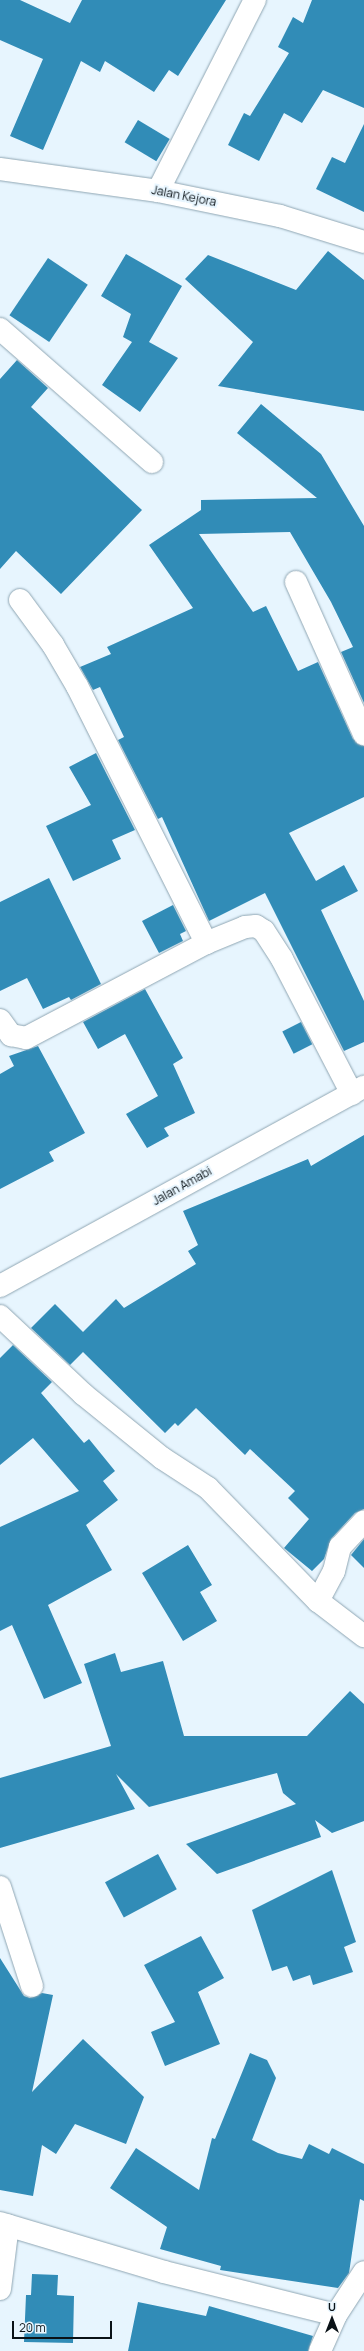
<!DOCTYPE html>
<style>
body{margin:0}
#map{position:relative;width:364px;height:2351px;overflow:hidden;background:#e7f5fe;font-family:Manrope,sans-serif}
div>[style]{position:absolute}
.building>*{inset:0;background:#318cb7;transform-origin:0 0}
.roads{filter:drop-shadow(0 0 1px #8fa6b3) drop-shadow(0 0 1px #8fa6b3)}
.street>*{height:22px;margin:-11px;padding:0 11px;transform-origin:11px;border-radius:11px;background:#fff}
.secondary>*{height:22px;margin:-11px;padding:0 11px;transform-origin:11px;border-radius:11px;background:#fff}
.primary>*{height:22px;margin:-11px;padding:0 11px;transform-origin:11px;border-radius:11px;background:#fff}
span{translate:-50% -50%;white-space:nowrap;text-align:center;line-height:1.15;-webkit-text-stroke:4px #e7f5fe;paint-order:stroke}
.street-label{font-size:12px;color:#0a1217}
.north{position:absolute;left:312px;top:2299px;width:40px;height:40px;-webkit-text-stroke:3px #e7f5fe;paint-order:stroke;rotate:0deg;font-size:11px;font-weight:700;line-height:16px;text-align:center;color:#0a1217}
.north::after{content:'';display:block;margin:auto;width:14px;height:18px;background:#0a1217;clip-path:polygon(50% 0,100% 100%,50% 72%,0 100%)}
.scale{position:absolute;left:12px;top:2321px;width:100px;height:18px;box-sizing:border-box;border:2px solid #0a1217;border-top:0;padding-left:5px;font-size:12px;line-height:14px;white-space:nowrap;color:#0a1217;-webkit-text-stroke:3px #e7f5fe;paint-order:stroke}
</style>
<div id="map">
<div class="building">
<div style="clip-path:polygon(0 0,20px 0,70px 23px,82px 0,226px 0,178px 76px,169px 70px,154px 92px,105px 61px,100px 72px,81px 61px,43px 150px,10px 136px,43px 59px,0 40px)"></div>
<div style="clip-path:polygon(312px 0,364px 0,364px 108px,323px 90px,302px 123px,284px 113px,259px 161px,228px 145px,244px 113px,250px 116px,289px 53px,278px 47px,293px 17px,303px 23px)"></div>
<div style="left:138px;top:120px;width:37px;height:26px;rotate:31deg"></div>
<div style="clip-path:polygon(364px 124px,364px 212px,316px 189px,332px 157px,345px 163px)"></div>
<div style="clip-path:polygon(328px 251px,364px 280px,364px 411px,218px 386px,253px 342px,185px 279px,208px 255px,296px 290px)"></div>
<div style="clip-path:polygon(126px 254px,182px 286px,149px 342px,178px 358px,140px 412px,102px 385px,132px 342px,123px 337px,131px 314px,101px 296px)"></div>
<div style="left:48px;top:258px;width:48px;height:69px;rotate:34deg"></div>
<div style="clip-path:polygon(17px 360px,48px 388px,31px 407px,142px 510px,61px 594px,16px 551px,0 569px,0 379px)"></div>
<div style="clip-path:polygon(261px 404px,321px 454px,364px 526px,364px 703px,341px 652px,353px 647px,331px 602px,290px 532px,199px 534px,253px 612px,266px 606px,298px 671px,318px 662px,353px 739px,364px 746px,364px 797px,289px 833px,316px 881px,344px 865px,358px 891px,321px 910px,364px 1001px,364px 1042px,344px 1051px,265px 893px,209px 921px,162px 817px,158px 819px,118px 740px,124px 737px,100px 687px,93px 690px,80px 667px,111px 654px,107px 647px,193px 608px,149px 545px,201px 510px,201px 500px,317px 498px,237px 433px)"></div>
<div style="clip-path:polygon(96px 753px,135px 830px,112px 840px,121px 859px,73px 881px,46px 826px,91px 805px,69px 767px)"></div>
<div style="clip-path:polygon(49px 878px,101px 984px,71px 1000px,69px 997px,43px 1009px,27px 978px,0 991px,0 902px)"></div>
<div style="clip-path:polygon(173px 905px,186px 931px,180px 934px,183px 941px,159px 953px,142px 921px)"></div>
<div style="clip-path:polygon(145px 989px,183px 1058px,173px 1064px,195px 1113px,164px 1128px,169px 1136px,147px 1148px,126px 1114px,158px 1096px,125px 1034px,98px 1049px,83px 1022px)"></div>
<div style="left:301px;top:1022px;width:25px;height:21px;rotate:63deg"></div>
<div style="clip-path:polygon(38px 1046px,85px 1133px,49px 1152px,54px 1161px,0 1189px,0 1074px,14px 1066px,9px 1056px)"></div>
<div style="clip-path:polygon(364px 1135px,364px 1509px,355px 1513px,331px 1539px,324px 1559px,312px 1571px,284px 1548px,309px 1519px,288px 1498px,295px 1491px,250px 1449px,245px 1455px,196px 1408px,178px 1426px,175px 1423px,165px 1433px,83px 1352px,70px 1365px,31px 1328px,55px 1304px,83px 1332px,116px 1299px,124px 1308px,196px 1264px,188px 1251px,198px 1245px,183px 1211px,308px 1159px,311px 1166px)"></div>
<div style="clip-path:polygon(13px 1345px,52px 1382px,41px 1393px,84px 1443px,89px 1439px,115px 1471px,103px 1481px,118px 1500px,86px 1525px,112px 1570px,48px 1605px,82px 1683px,44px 1699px,12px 1625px,0 1631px,0 1527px,79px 1491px,33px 1438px,0 1465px,0 1358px)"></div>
<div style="clip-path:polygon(364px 1539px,364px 1568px,351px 1555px)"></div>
<div style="clip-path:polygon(188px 1545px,212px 1585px,200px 1592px,217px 1621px,183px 1641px,142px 1573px)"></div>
<div style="clip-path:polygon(115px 1653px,121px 1672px,163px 1661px,184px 1736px,307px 1736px,350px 1691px,364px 1704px,364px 1821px,332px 1833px,315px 1820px,321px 1837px,217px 1874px,186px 1844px,296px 1804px,283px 1793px,277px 1773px,149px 1807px,116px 1774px,135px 1809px,0 1848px,0 1778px,111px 1746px,84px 1664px)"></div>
<div style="left:158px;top:1854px;width:40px;height:60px;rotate:62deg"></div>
<div style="clip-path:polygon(332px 1870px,356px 1942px,344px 1947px,353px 1972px,313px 1985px,310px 1975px,293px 1981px,287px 1966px,272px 1971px,252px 1910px)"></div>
<div style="clip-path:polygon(201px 1936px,224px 1978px,198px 1992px,220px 2044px,165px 2066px,151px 2032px,175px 2022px,144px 1965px)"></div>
<div style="clip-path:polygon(0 1958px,24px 1996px,30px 1998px,42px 1993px,53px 1995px,32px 2092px,83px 2039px,144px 2097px,126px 2144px,75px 2124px,56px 2154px,42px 2145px,33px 2196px,0 2190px)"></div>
<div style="clip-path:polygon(250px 2053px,267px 2060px,276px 2078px,252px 2140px,278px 2153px,302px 2159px,309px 2144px,329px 2154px,332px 2148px,364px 2164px,364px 2201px,360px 2199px,349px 2273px,338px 2288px,220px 2270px,221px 2266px,160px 2249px,167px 2227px,110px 2188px,136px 2148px,199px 2190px,212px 2138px,215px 2139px)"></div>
<div style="clip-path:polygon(32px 2274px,58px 2275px,57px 2295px,74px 2296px,73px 2343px,24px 2342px,26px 2295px,31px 2295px)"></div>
<div style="clip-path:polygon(138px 2302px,206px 2316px,209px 2306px,313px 2336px,308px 2351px,128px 2351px)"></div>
</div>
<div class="roads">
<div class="street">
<div style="left:158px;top:191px;width:214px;rotate:-63.1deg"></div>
<div style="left:0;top:329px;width:202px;rotate:41.2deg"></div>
<div style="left:296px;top:582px;width:167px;rotate:65.9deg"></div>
<div style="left:20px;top:600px;width:56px;rotate:53.7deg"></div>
<div style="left:53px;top:645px;width:48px;rotate:59.7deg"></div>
<div style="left:77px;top:686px;width:288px;rotate:63.3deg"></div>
<div style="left:206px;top:943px;width:42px;rotate:-22.3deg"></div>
<div style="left:245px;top:927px;width:11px;rotate:-5deg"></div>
<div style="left:256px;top:926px;width:9px;rotate:32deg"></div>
<div style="left:264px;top:931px;width:33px;rotate:57deg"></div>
<div style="left:282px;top:959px;width:152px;rotate:62.6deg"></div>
<div style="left:0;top:1020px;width:19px;rotate:54deg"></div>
<div style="left:11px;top:1035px;width:15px;rotate:11deg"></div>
<div style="left:26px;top:1038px;width:204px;rotate:-27.8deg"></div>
<div style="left:0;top:1316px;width:114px;rotate:43.2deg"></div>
<div style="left:83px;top:1394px;width:102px;rotate:39deg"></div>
<div style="left:162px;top:1458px;width:55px;rotate:33.1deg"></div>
<div style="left:208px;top:1488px;width:158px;rotate:45.8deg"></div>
<div style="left:318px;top:1601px;width:58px;rotate:37.3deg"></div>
<div style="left:318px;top:1601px;width:34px;rotate:-62deg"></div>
<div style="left:334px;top:1571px;width:25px;rotate:-76deg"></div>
<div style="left:340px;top:1547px;width:35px;rotate:-47deg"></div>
<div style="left:0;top:1887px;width:104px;rotate:72.1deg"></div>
<div style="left:0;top:2223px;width:171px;rotate:16.6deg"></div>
<div style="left:164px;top:2272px;width:177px;rotate:14deg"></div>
<div style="left:0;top:2289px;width:64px;rotate:-82.9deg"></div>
<div style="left:320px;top:2351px;width:39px;rotate:-66deg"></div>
<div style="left:336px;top:2315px;width:51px;rotate:-56.9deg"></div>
</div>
<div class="secondary">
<div style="left:0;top:169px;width:160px;rotate:7.9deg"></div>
<div style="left:158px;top:191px;width:125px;rotate:11.6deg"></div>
<div style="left:280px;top:216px;width:88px;rotate:17.2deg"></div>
</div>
<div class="primary">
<div style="left:0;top:1286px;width:415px;rotate:-28.7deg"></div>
</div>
</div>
<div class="street-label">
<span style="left:184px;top:196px;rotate:11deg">Jalan Kejora</span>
<span style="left:182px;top:1186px;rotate:-29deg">Jalan Amabi</span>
</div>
<div class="north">U</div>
<div class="scale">20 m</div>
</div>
